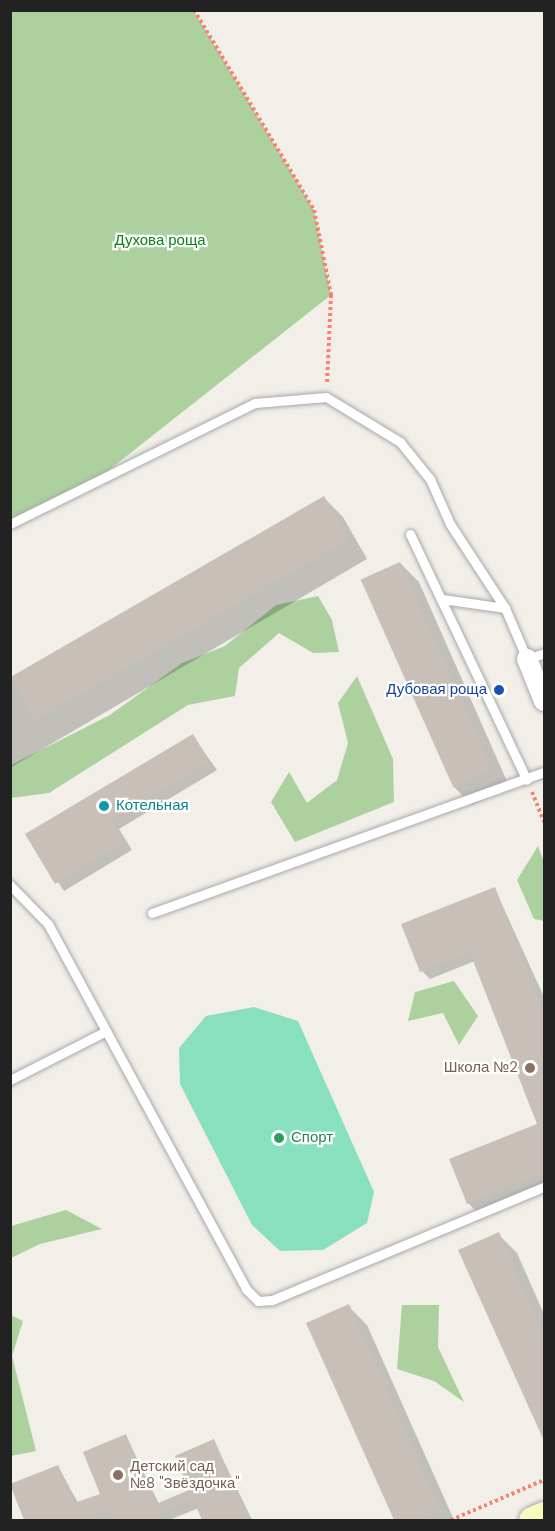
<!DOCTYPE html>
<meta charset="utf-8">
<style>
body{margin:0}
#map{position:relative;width:555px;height:1531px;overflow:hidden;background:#f2efe9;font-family:"DM Sans",sans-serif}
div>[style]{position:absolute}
.forest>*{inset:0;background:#add19e}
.pitch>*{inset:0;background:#88e0be}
.shadow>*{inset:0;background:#0003}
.building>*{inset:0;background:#c7bfb8;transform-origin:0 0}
.path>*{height:4px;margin-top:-2px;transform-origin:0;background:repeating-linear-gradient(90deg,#fa8072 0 3px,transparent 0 6px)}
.roads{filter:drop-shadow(0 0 2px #a9a9a9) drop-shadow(0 0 2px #a9a9a9)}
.lane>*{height:9px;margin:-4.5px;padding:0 4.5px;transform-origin:4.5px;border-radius:4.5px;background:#fff}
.street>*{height:20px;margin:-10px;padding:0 10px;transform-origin:10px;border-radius:10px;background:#fff}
.secondary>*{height:27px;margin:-13.5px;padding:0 13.5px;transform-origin:13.5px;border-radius:13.5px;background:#f7fabf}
.dots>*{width:16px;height:16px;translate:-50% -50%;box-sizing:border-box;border:3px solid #fff;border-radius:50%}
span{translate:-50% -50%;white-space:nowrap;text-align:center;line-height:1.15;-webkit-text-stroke:4.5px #fff;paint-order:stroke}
.park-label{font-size:15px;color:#0c8416}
.transit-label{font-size:15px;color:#164399}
.right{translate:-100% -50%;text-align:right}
.culture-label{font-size:15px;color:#0d838f}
.left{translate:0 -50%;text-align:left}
.education-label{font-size:15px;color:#785e54}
.leisure-label{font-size:15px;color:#27864d}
.frame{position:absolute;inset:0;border:12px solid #222;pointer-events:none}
</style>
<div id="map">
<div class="forest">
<div style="clip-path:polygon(10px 11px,194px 11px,314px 210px,331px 295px,95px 481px,10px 521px)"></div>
<div style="clip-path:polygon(318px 596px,332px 620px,339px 652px,313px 653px,279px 633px,239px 668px,235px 696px,188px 705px,49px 793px,11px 798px,11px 765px,110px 715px,182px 663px,225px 646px,276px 605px)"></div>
<div style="clip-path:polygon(357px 676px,393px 759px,394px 802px,295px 842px,271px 802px,289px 772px,307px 803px,337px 780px,348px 743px,338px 703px)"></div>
<div style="clip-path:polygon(538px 846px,544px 862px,544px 921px,534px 919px,517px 880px)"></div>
<div style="clip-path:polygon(454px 981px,478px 1016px,459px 1045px,443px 1013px,408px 1021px,415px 992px)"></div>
<div style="clip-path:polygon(66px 1210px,102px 1229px,40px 1244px,11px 1258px,11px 1226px)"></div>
<div style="clip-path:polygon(402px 1305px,439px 1305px,438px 1347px,464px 1402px,434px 1381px,397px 1369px)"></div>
<div style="clip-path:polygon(11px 1315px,23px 1321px,12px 1356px,36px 1451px,11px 1456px)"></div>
</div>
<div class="pitch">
<div style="clip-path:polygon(254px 1007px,298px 1021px,374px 1192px,367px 1223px,323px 1250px,280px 1251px,252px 1225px,180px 1084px,179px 1048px,206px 1016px)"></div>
</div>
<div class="shadow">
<div style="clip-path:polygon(324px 498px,343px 517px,367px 559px,10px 768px,10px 681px)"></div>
<div style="clip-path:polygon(400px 563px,419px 582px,510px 788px,472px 805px,453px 786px)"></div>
<div style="clip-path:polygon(192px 735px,217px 770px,119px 829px,132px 850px,64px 891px,27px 834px)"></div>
<div style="clip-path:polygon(495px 889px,544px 997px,544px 1189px,480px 1215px,468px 1203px,539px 1125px,475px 961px,430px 979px,422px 971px)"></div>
<div style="clip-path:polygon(498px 1234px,517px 1253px,544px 1314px,544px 1438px,460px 1251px)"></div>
<div style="clip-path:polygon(348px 1306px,367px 1325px,454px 1520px,395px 1520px,308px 1324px)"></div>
<div style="clip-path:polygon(126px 1436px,159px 1504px,191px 1491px,214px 1441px,252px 1520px,204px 1520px,199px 1508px,169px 1520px,25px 1520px,11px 1486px,58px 1466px,78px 1503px,102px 1495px)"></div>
</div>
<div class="building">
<div style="left:324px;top:496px;width:50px;height:363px;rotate:60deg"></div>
<div style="left:400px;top:562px;width:227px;height:43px;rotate:66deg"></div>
<div style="clip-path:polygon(193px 734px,210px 762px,112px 820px,125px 842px,55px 884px,25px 834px)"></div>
<div style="clip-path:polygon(495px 887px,544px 1013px,544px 1173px,467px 1204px,449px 1159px,537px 1124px,470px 953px,420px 972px,401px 924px)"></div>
<div style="clip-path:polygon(499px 1232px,544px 1335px,544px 1441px,458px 1250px)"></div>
<div style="clip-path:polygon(349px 1304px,442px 1513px,424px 1520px,394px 1520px,306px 1323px)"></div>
<div style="clip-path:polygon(126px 1434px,156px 1504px,189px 1490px,175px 1456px,214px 1439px,249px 1520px,202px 1520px,193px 1499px,160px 1513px,163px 1520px,112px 1520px,109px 1513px,92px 1520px,24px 1520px,10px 1484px,58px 1465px,74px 1503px,100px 1494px,83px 1452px)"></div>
</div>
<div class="path">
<div style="left:194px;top:10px;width:233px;rotate:59deg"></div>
<div style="left:314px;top:210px;width:87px;rotate:78.7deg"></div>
<div style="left:331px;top:295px;width:88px;rotate:92.6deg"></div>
<div style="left:532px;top:792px;width:32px;rotate:68deg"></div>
<div style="left:451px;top:1520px;width:101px;rotate:-23.3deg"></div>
</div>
<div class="roads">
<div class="lane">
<div style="left:10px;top:524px;width:273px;rotate:-26.3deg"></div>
<div style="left:255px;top:403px;width:71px;rotate:-4.8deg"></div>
<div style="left:326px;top:397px;width:87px;rotate:31.3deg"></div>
<div style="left:400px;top:442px;width:48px;rotate:51deg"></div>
<div style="left:430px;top:479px;width:49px;rotate:66deg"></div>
<div style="left:450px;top:524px;width:100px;rotate:56.8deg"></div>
<div style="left:505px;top:608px;width:56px;rotate:66.7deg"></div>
<div style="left:527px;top:659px;width:18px;rotate:-19deg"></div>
<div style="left:410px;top:534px;width:272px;rotate:64.6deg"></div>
<div style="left:442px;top:599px;width:64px;rotate:8.1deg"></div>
<div style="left:10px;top:885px;width:54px;rotate:45.7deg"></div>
<div style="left:48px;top:924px;width:415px;rotate:61.5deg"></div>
<div style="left:246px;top:1289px;width:17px;rotate:45deg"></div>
<div style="left:258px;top:1301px;width:14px;rotate:-4deg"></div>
<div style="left:272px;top:1300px;width:295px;rotate:-22.6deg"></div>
<div style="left:152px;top:913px;width:417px;rotate:-19.8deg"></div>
<div style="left:10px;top:1080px;width:108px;rotate:-27deg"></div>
</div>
<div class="street">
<div style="left:527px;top:659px;width:45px;rotate:68deg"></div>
</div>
<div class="secondary">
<div style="left:532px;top:1520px;width:13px;rotate:-23deg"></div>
</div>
</div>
<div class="dots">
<div style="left:499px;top:690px;background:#1a4fb4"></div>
<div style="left:104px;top:806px;background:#0f9aa8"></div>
<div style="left:530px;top:1068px;background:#8d6e63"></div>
<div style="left:279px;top:1138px;background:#2e9e5b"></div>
<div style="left:118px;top:1475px;background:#8d6e63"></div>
</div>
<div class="park-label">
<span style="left:160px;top:241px">Духова роща</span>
</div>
<div class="transit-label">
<span class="right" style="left:487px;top:690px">Дубовая роща</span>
</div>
<div class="culture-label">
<span class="left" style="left:116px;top:806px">Котельная</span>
</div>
<div class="education-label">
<span class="right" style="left:518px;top:1068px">Школа №2</span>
<span class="left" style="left:130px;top:1475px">Детский сад<br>№8 "Звёздочка"</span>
</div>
<div class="leisure-label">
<span class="left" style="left:291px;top:1138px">Спорт</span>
</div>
<div class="frame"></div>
</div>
